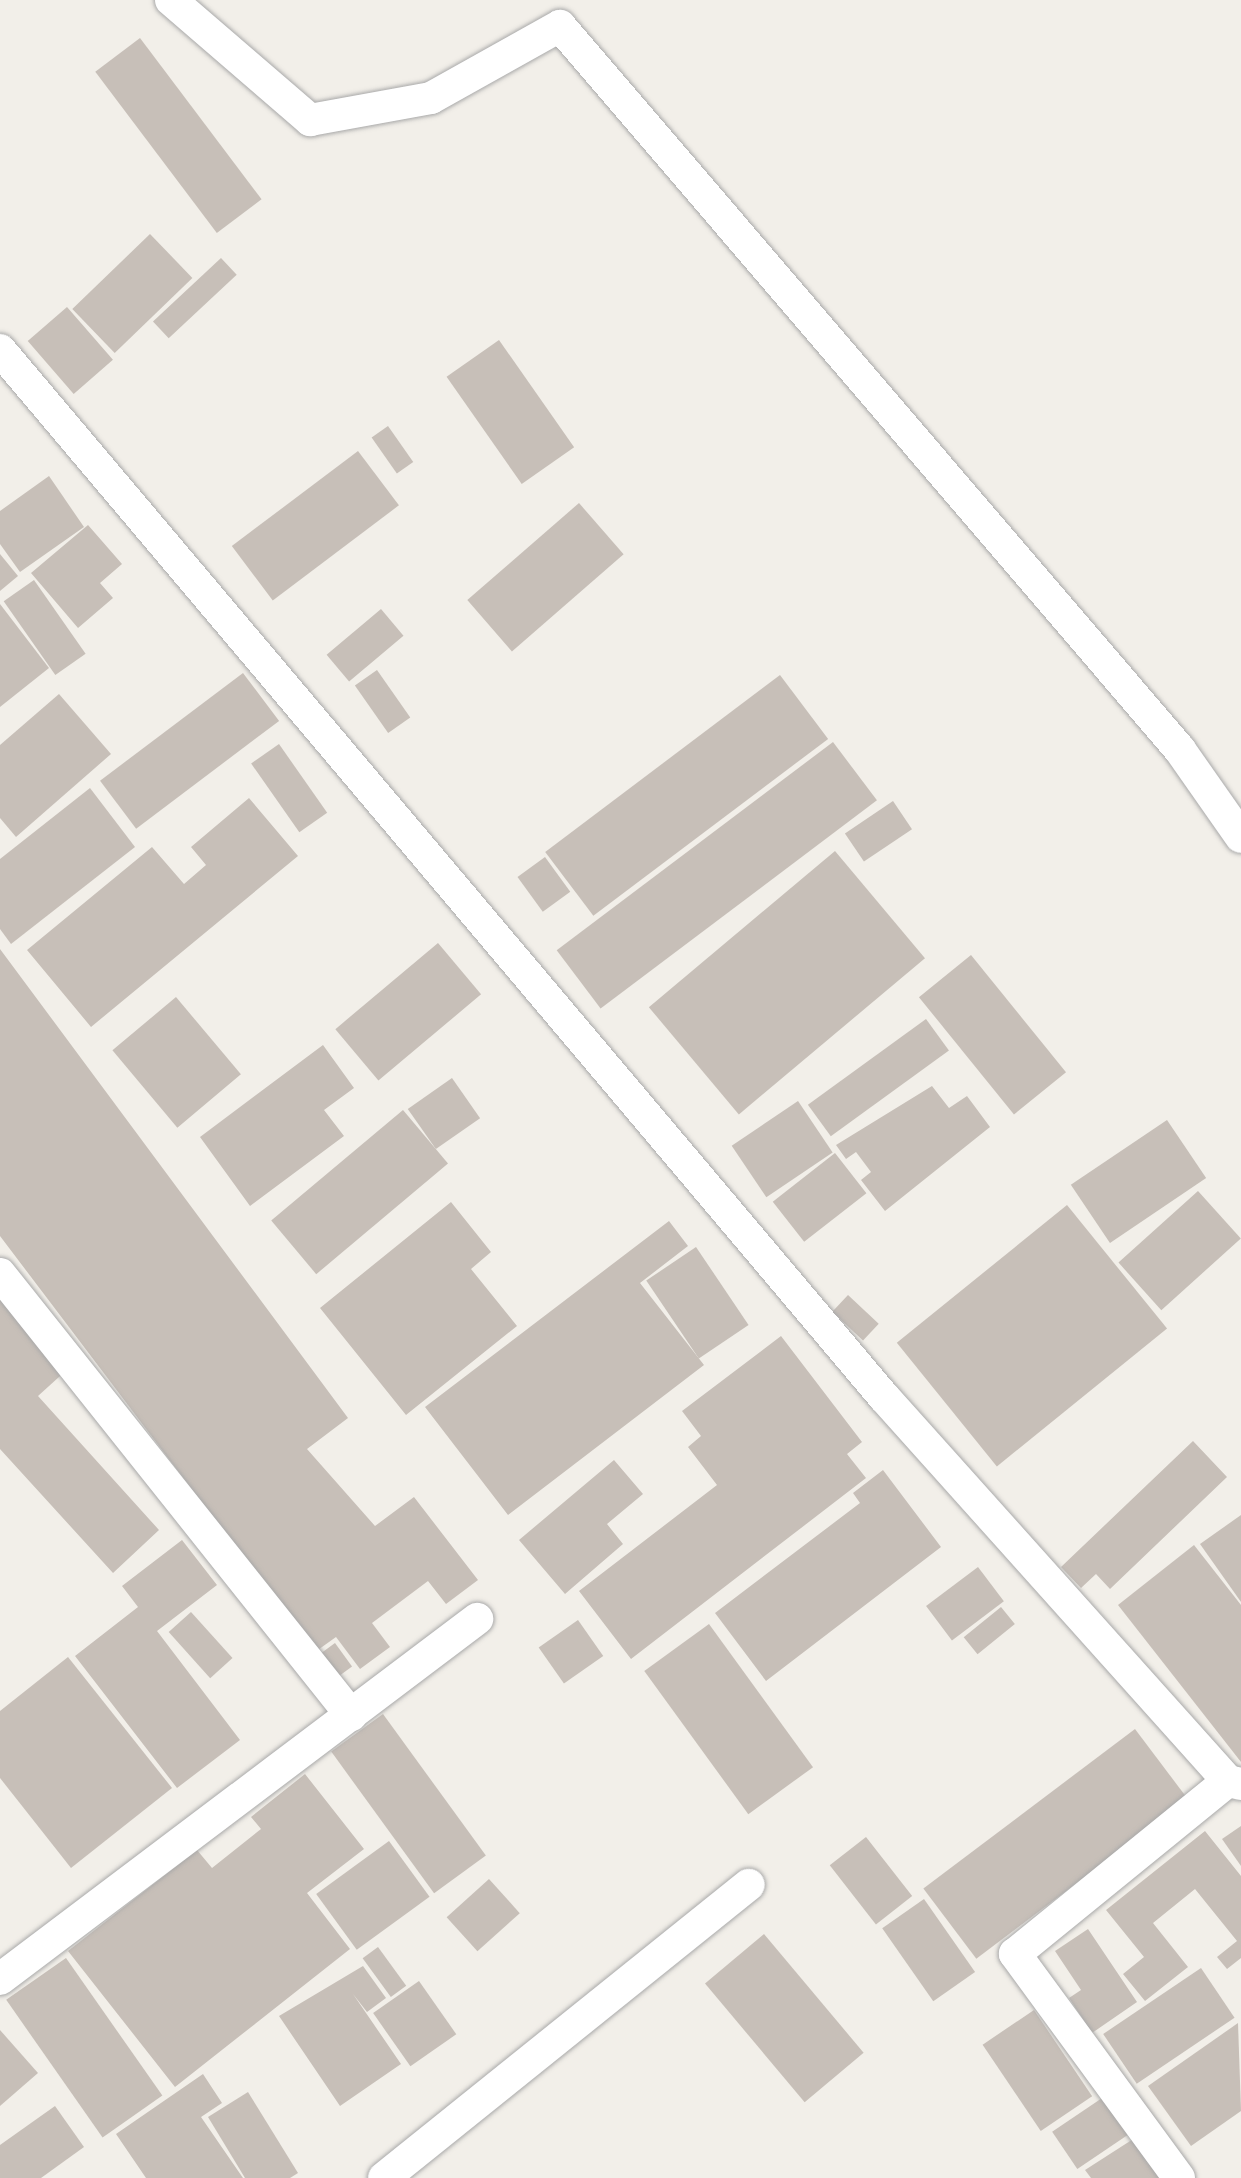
<!DOCTYPE html>
<style>
body{margin:0}
#map{position:relative;width:1241px;height:2178px;overflow:hidden;background:#f2efe9;font-family:"Source Sans 3",sans-serif}
div>[style]{position:absolute}
.building>*{inset:0;background:#c7bfb8;transform-origin:0 0}
.roads{filter:drop-shadow(0 0 2px #a9a9a9) drop-shadow(0 0 2px #a9a9a9)}
.minor>*{height:32px;margin:-16px;padding:0 16px;transform-origin:16px;border-radius:16px;background:#fff}
span{translate:-50% -50%;white-space:nowrap;text-align:center;line-height:1.15;-webkit-text-stroke:8px #fff;paint-order:stroke}
</style>
<div id="map">
<div class="building">
<div style="left:140px;top:38px;width:202px;height:56px;rotate:53deg"></div>
<div style="left:150px;top:234px;width:61px;height:108px;rotate:46deg"></div>
<div style="left:221px;top:258px;width:23px;height:93px;rotate:47deg"></div>
<div style="left:67px;top:307px;width:70px;height:52px;rotate:49deg"></div>
<div style="left:499px;top:340px;width:131px;height:64px;rotate:55deg"></div>
<div style="left:388px;top:426px;width:44px;height:20px;rotate:55deg"></div>
<div style="left:358px;top:451px;width:68px;height:158px;rotate:53deg"></div>
<div style="clip-path:polygon(49px 476px,84px 527px,20px 572px,0 544px,0 511px)"></div>
<div style="left:579px;top:503px;width:68px;height:148px;rotate:49deg"></div>
<div style="clip-path:polygon(88px 525px,122px 564px,100px 583px,113px 598px,78px 628px,31px 573px)"></div>
<div style="clip-path:polygon(0 554px,18px 576px,0 591px)"></div>
<div style="left:34px;top:580px;width:90px;height:37px;rotate:55deg"></div>
<div style="clip-path:polygon(0 604px,49px 668px,0 707px)"></div>
<div style="left:381px;top:609px;width:35px;height:71px;rotate:50deg"></div>
<div style="left:377px;top:670px;width:58px;height:27px;rotate:55deg"></div>
<div style="left:243px;top:673px;width:60px;height:179px;rotate:53deg"></div>
<div style="left:780px;top:675px;width:80px;height:294px;rotate:53deg"></div>
<div style="clip-path:polygon(59px 694px,111px 754px,16px 837px,0 818px,0 745px)"></div>
<div style="left:833px;top:742px;width:73px;height:346px;rotate:53deg"></div>
<div style="left:279px;top:744px;width:84px;height:34px;rotate:55deg"></div>
<div style="clip-path:polygon(90px 788px,135px 847px,11px 944px,0 929px,0 859px)"></div>
<div style="clip-path:polygon(249px 798px,298px 856px,91px 1027px,27px 950px,152px 847px,184px 884px,206px 865px,191px 847px)"></div>
<div style="left:893px;top:801px;width:34px;height:58px;rotate:56deg"></div>
<div style="left:835px;top:851px;width:140px;height:243px;rotate:50deg"></div>
<div style="left:545px;top:857px;width:43px;height:34px;rotate:54deg"></div>
<div style="left:438px;top:943px;width:67px;height:134px;rotate:50deg"></div>
<div style="clip-path:polygon(0 949px,348px 1418px,307px 1449px,375px 1526px,414px 1497px,478px 1580px,446px 1604px,428px 1581px,372px 1623px,390px 1647px,360px 1669px,336px 1637px,315px 1652px,0 1236px)"></div>
<div style="left:971px;top:955px;width:151px;height:67px;rotate:51deg"></div>
<div style="left:176px;top:997px;width:101px;height:83px;rotate:50deg"></div>
<div style="left:926px;top:1019px;width:39px;height:146px;rotate:54deg"></div>
<div style="clip-path:polygon(323px 1045px,354px 1088px,324px 1110px,344px 1136px,250px 1206px,200px 1137px)"></div>
<div style="left:452px;top:1078px;width:49px;height:54px;rotate:55deg"></div>
<div style="clip-path:polygon(932px 1086px,949px 1108px,967px 1096px,990px 1127px,885px 1211px,861px 1180px,871px 1172px,856px 1152px,846px 1159px,836px 1145px)"></div>
<div style="left:798px;top:1101px;width:62px;height:80px;rotate:56deg"></div>
<div style="left:403px;top:1110px;width:70px;height:172px;rotate:50deg"></div>
<div style="left:1167px;top:1120px;width:70px;height:116px;rotate:56deg"></div>
<div style="left:835px;top:1153px;width:51px;height:79px;rotate:52deg"></div>
<div style="left:1198px;top:1191px;width:64px;height:107px;rotate:48deg"></div>
<div style="clip-path:polygon(451px 1202px,491px 1252px,471px 1269px,517px 1326px,406px 1415px,320px 1308px)"></div>
<div style="left:1067px;top:1205px;width:159px;height:219px;rotate:51deg"></div>
<div style="clip-path:polygon(669px 1221px,688px 1246px,640px 1283px,704px 1365px,508px 1515px,425px 1407px)"></div>
<div style="left:696px;top:1247px;width:94px;height:60px;rotate:56deg"></div>
<div style="clip-path:polygon(0 1290px,70px 1367px,38px 1396px,159px 1530px,113px 1573px,0 1449px)"></div>
<div style="left:848px;top:1295px;width:42px;height:23px;rotate:43deg"></div>
<div style="clip-path:polygon(781px 1336px,862px 1442px,847px 1454px,866px 1478px,631px 1659px,579px 1591px,717px 1485px,688px 1447px,701px 1436px,682px 1411px)"></div>
<div style="clip-path:polygon(1193px 1441px,1227px 1477px,1110px 1589px,1096px 1574px,1081px 1588px,1061px 1567px)"></div>
<div style="clip-path:polygon(614px 1460px,643px 1494px,607px 1524px,623px 1544px,565px 1594px,519px 1540px)"></div>
<div style="clip-path:polygon(883px 1470px,941px 1547px,766px 1681px,715px 1613px,860px 1503px,853px 1493px)"></div>
<div style="clip-path:polygon(1241px 1515px,1241px 1602px,1200px 1544px)"></div>
<div style="clip-path:polygon(182px 1540px,217px 1585px,157px 1631px,240px 1740px,177px 1788px,75px 1656px,138px 1607px,122px 1586px)"></div>
<div style="clip-path:polygon(1194px 1545px,1241px 1605px,1241px 1762px,1118px 1605px)"></div>
<div style="left:978px;top:1567px;width:43px;height:65px;rotate:53deg"></div>
<div style="left:1001px;top:1607px;width:22px;height:48px;rotate:51deg"></div>
<div style="left:191px;top:1612px;width:62px;height:30px;rotate:48deg"></div>
<div style="left:578px;top:1620px;width:44px;height:48px;rotate:55deg"></div>
<div style="left:709px;top:1624px;width:177px;height:80px;rotate:54deg"></div>
<div style="left:335px;top:1643px;width:29px;height:19px;rotate:54deg"></div>
<div style="clip-path:polygon(68px 1657px,172px 1788px,71px 1868px,0 1778px,0 1711px)"></div>
<div style="left:383px;top:1714px;width:175px;height:64px;rotate:54deg"></div>
<div style="left:1135px;top:1729px;width:88px;height:265px;rotate:53deg"></div>
<div style="clip-path:polygon(305px 1774px,364px 1849px,307px 1893px,350px 1949px,175px 2087px,68px 1951px,197px 1850px,212px 1868px,261px 1829px,251px 1817px)"></div>
<div style="clip-path:polygon(1241px 1826px,1241px 1866px,1222px 1839px)"></div>
<div style="clip-path:polygon(1205px 1831px,1241px 1876px,1241px 1958px,1227px 1969px,1217px 1957px,1237px 1941px,1195px 1889px,1153px 1923px,1188px 1967px,1145px 2001px,1123px 1974px,1144px 1957px,1106px 1910px)"></div>
<div style="left:866px;top:1837px;width:75px;height:46px;rotate:52deg"></div>
<div style="left:389px;top:1841px;width:69px;height:90px;rotate:54deg"></div>
<div style="left:489px;top:1879px;width:46px;height:57px;rotate:48deg"></div>
<div style="left:924px;top:1899px;width:89px;height:51px;rotate:55deg"></div>
<div style="clip-path:polygon(1088px 1929px,1137px 2002px,1092px 2033px,1069px 1998px,1081px 1990px,1055px 1951px)"></div>
<div style="left:764px;top:1934px;width:155px;height:77px;rotate:50deg"></div>
<div style="left:378px;top:1947px;width:48px;height:19px;rotate:54deg"></div>
<div style="left:66px;top:1958px;width:168px;height:73px;rotate:55deg"></div>
<div style="clip-path:polygon(363px 1966px,386px 1998px,367px 2012px,353px 1994px,401px 2064px,340px 2106px,279px 2016px)"></div>
<div style="left:1201px;top:1968px;width:60px;height:118px;rotate:56deg"></div>
<div style="left:419px;top:1981px;width:65px;height:56px;rotate:55deg"></div>
<div style="left:1034px;top:2010px;width:104px;height:62px;rotate:56deg"></div>
<div style="clip-path:polygon(1238px 2023px,1241px 2111px,1191px 2146px,1148px 2086px)"></div>
<div style="clip-path:polygon(0 2030px,38px 2073px,0 2106px)"></div>
<div style="clip-path:polygon(203px 2074px,222px 2103px,201px 2117px,243px 2178px,146px 2178px,116px 2134px)"></div>
<div style="clip-path:polygon(248px 2092px,298px 2173px,290px 2178px,245px 2178px,208px 2117px)"></div>
<div style="left:1111px;top:2092px;width:45px;height:71px;rotate:56deg"></div>
<div style="clip-path:polygon(55px 2106px,84px 2147px,41px 2178px,0 2178px,0 2145px)"></div>
<div style="clip-path:polygon(1141px 2134px,1168px 2178px,1091px 2178px,1085px 2170px)"></div>
</div>
<div class="roads">
<div class="minor">
<div style="left:171px;top:0;width:184px;rotate:40.8deg"></div>
<div style="left:310px;top:120px;width:123px;rotate:-10.3deg"></div>
<div style="left:431px;top:98px;width:148px;rotate:-29.2deg"></div>
<div style="left:560px;top:26px;width:953px;rotate:49.42deg"></div>
<div style="left:1180px;top:750px;width:106px;rotate:55deg"></div>
<div style="left:0;top:350px;width:1370px;rotate:49.83deg"></div>
<div style="left:884px;top:1397px;width:516px;rotate:48.14deg"></div>
<div style="left:1228px;top:1781px;width:13px;rotate:13deg"></div>
<div style="left:0;top:1274px;width:564px;rotate:51.48deg"></div>
<div style="left:0;top:1979px;width:598px;rotate:-37.04deg"></div>
<div style="left:384px;top:2178px;width:468px;rotate:-38.8deg"></div>
<div style="left:1179px;top:2178px;width:278px;rotate:-126.2deg"></div>
<div style="left:1015px;top:1954px;width:274px;rotate:-39.1deg"></div>
</div>
</div>
</div>
